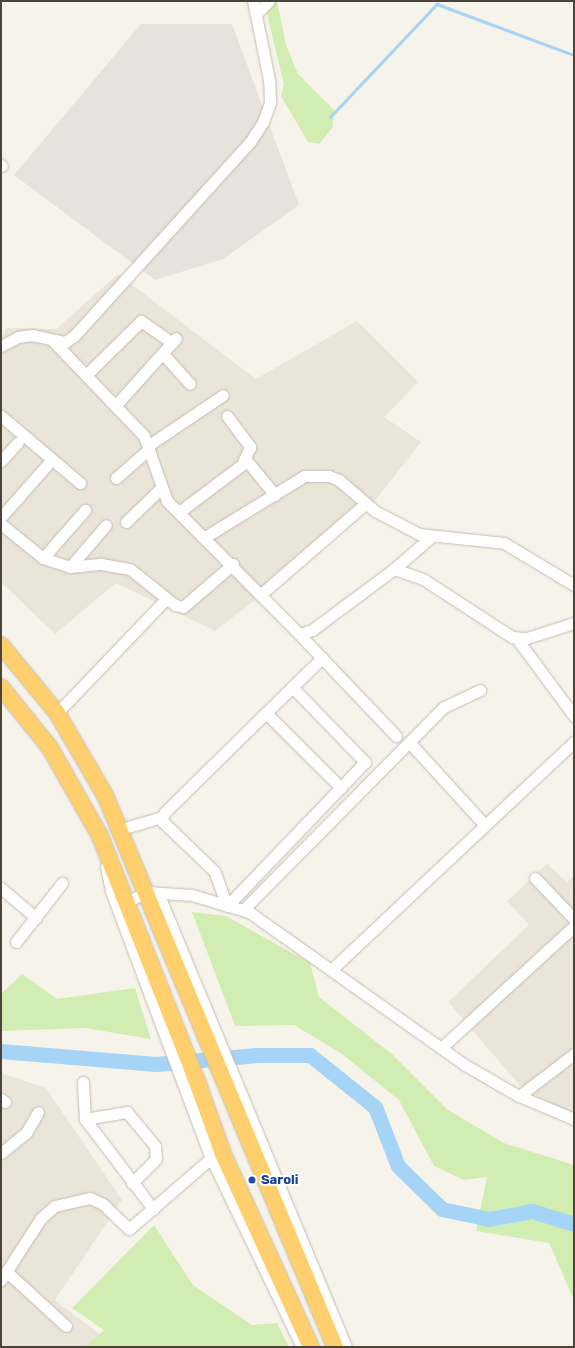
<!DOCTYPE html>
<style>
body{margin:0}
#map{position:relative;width:575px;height:1348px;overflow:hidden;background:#f6f3eb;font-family:Rubik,sans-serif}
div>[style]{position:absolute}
.residential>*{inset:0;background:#ebe5d9}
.industrial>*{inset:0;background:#e6e2dc}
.green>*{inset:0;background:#d2edb2}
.stream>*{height:2.5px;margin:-1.25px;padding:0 1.25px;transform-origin:1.25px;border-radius:1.25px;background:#a5d4f6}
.river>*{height:15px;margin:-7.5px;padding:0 7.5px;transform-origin:7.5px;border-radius:7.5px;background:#a5d4f6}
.roads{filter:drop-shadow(0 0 1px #c3bbad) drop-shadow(0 0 1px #c3bbad)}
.minor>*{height:11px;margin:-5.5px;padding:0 5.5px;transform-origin:5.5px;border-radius:5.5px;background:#fff}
.highway>*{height:16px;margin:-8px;padding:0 8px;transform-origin:8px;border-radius:8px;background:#ffcf6d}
.dots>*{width:11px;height:11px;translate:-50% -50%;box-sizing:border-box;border:2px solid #fff;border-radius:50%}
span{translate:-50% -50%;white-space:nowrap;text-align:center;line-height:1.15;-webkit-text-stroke:4px #fff;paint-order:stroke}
.transit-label{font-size:13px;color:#164399;font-weight:700}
.left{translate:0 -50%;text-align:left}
.frame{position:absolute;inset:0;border:2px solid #4c4438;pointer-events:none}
</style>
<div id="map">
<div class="residential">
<i style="clip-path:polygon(118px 274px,256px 379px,357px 321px,418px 382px,384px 417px,421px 442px,363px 516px,215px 631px,116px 583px,55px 634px,1px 582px,1px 338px,7px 328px,56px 329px)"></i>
<i style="clip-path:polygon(547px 864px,567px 882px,574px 875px,574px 1115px,522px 1088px,448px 1002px,529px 925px,507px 901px)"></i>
<i style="clip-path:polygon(1px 1073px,46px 1088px,122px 1200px,55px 1300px,102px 1336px,104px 1347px,1px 1347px)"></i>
</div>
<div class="industrial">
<i style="clip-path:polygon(141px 24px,232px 24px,299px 205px,223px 259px,155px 280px,14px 175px)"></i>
</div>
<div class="green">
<i style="clip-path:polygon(264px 1px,277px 1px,286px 45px,298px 74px,334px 110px,333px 127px,319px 144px,308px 142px,281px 96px,284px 85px)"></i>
<i style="clip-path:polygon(192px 912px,226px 916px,310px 963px,319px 997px,393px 1055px,448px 1110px,504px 1143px,574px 1165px,574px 1300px,549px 1243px,476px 1231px,487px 1177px,464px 1180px,434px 1166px,399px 1100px,342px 1054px,294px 1025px,235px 1026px)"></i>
<i style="clip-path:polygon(22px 974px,57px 999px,135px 988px,151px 1039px,85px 1028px,1px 1031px,1px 994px)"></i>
<i style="clip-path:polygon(154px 1225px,193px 1285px,252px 1325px,277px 1323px,289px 1347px,85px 1347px,104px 1330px,72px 1308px)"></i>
</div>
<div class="stream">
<i style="left:330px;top:117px;width:156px;rotate:-46.6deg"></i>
<i style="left:437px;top:4px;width:146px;rotate:20.4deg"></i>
</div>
<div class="river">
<i style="left:1px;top:1051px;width:156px;rotate:4.8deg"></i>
<i style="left:156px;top:1064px;width:101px;rotate:-5.1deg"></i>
<i style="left:257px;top:1055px;width:53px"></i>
<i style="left:310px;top:1055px;width:83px;rotate:38.7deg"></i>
<i style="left:375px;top:1107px;width:63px;rotate:68.7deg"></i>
<i style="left:398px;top:1166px;width:62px;rotate:44.3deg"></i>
<i style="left:442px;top:1209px;width:48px;rotate:12deg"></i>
<i style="left:489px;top:1219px;width:44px;rotate:-10.5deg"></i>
<i style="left:532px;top:1211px;width:44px;rotate:17.2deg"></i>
</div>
<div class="roads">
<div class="minor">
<i style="left:256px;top:14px;width:18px;rotate:-45deg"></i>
<i style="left:1px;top:165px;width:1px;rotate:45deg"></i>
<i style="left:54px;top:342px;width:130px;rotate:46.2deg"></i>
<i style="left:144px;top:436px;width:69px;rotate:70.5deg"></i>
<i style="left:167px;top:501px;width:187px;rotate:45.2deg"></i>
<i style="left:299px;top:634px;width:14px;rotate:-17deg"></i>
<i style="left:312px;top:630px;width:102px;rotate:-36.6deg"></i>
<i style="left:394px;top:569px;width:31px;rotate:19deg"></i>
<i style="left:423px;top:579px;width:106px;rotate:33.1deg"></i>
<i style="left:512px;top:637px;width:15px;rotate:4deg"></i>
<i style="left:527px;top:638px;width:49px;rotate:-17.7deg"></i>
<i style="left:1px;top:346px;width:19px;rotate:-28deg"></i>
<i style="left:18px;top:337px;width:14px;rotate:-8deg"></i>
<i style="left:32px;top:335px;width:34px;rotate:12deg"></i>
<i style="left:65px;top:342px;width:11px;rotate:-34deg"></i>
<i style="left:74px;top:336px;width:262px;rotate:-47.8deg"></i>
<i style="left:250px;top:142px;width:24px;rotate:-57deg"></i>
<i style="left:263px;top:122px;width:20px;rotate:-70deg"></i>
<i style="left:270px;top:103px;width:23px;rotate:-92deg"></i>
<i style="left:269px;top:80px;width:81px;rotate:-101.4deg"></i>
<i style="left:163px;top:354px;width:40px;rotate:48deg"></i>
<i style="left:86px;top:375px;width:77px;rotate:-44.5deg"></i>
<i style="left:141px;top:321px;width:38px;rotate:35deg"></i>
<i style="left:115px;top:406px;width:91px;rotate:-48.1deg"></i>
<i style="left:1px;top:416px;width:104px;rotate:40.3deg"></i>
<i style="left:227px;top:416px;width:39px;rotate:53deg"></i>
<i style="left:250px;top:447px;width:17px;rotate:115deg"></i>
<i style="left:149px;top:445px;width:89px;rotate:-34deg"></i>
<i style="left:1px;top:461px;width:25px;rotate:-48deg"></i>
<i style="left:116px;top:478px;width:44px;rotate:-41.3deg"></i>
<i style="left:179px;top:512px;width:85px;rotate:-36.9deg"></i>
<i style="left:247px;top:461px;width:44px;rotate:50.5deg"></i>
<i style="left:1px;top:517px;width:69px;rotate:-48.5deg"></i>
<i style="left:126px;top:522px;width:47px;rotate:-44.1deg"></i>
<i style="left:1px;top:524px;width:54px;rotate:39deg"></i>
<i style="left:43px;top:558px;width:28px;rotate:18deg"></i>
<i style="left:70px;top:567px;width:31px;rotate:-6deg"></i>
<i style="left:101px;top:564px;width:29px;rotate:10deg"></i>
<i style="left:130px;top:569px;width:58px;rotate:38.7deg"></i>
<i style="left:175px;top:605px;width:8px;rotate:14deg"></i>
<i style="left:183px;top:607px;width:66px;rotate:-40.7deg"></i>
<i style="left:205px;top:537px;width:116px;rotate:-31.6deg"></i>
<i style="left:304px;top:476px;width:25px"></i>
<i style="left:329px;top:476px;width:11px;rotate:22deg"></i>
<i style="left:339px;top:480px;width:48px;rotate:40.7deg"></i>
<i style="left:375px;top:511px;width:50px;rotate:27.6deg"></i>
<i style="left:419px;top:534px;width:85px;rotate:6deg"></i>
<i style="left:504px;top:543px;width:82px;rotate:31deg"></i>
<i style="left:43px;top:558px;width:64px;rotate:-48.8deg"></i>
<i style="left:70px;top:567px;width:55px;rotate:-49.4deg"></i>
<i style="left:394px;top:569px;width:49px;rotate:-40.9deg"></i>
<i style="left:260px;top:595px;width:139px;rotate:-40.9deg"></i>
<i style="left:299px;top:634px;width:141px;rotate:46.4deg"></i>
<i style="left:517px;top:639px;width:96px;rotate:53.5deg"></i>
<i style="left:292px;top:687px;width:105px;rotate:45.8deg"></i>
<i style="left:365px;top:762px;width:199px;rotate:133.8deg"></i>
<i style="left:227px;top:906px;width:37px;rotate:-110deg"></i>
<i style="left:214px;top:871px;width:71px;rotate:-136.1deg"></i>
<i style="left:163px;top:822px;width:5px;rotate:-101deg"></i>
<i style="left:162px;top:817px;width:6px;rotate:-59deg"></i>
<i style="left:165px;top:812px;width:178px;rotate:-44.5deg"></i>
<i style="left:292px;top:687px;width:42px;rotate:-44deg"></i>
<i style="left:57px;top:713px;width:158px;rotate:-46.3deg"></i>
<i style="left:266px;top:713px;width:106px;rotate:45deg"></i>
<i style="left:409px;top:742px;width:111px;rotate:47.6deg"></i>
<i style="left:121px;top:829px;width:43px;rotate:-16.3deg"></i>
<i style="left:106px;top:867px;width:25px;rotate:78deg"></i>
<i style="left:111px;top:891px;width:285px;rotate:69.5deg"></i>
<i style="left:211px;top:1158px;width:210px;rotate:64.3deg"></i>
<i style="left:535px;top:878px;width:57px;rotate:46.4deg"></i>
<i style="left:1px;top:888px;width:46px;rotate:40.6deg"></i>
<i style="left:158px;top:893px;width:491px;rotate:67.5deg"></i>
<i style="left:120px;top:905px;width:30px;rotate:-26deg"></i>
<i style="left:147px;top:892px;width:45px;rotate:3.8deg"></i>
<i style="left:192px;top:895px;width:59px;rotate:16.6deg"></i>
<i style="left:249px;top:912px;width:265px;rotate:35.3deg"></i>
<i style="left:465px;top:1065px;width:62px;rotate:29.9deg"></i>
<i style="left:519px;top:1096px;width:60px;rotate:22.7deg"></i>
<i style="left:243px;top:910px;width:286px;rotate:-45.3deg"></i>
<i style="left:444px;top:707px;width:40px;rotate:-25deg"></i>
<i style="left:16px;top:942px;width:75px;rotate:-52.1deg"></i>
<i style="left:331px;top:970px;width:333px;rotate:-43.2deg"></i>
<i style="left:441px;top:1048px;width:180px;rotate:-42.5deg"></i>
<i style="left:83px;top:1082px;width:37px;rotate:87deg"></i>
<i style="left:85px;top:1119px;width:113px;rotate:52.9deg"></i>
<i style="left:519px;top:1096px;width:69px;rotate:-37.4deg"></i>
<i style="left:1px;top:1099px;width:5px;rotate:37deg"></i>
<i style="left:85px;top:1119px;width:43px;rotate:-9.5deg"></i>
<i style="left:127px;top:1112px;width:44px;rotate:50.5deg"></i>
<i style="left:155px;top:1146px;width:13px;rotate:86deg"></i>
<i style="left:156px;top:1159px;width:34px;rotate:135deg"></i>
<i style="left:1px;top:1153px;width:32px;rotate:-39deg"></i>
<i style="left:26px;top:1133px;width:24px;rotate:-60deg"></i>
<i style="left:7px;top:1272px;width:80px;rotate:42.5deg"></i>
<i style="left:1px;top:1280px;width:74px;rotate:-57.2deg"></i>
<i style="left:41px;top:1218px;width:18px;rotate:-41deg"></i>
<i style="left:55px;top:1206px;width:36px;rotate:-13deg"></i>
<i style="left:90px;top:1198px;width:14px;rotate:25deg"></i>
<i style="left:103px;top:1204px;width:36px;rotate:44deg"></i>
<i style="left:129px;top:1229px;width:108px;rotate:-40.9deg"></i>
</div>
<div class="highway">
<i style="left:1px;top:645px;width:88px;rotate:50.5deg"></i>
<i style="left:57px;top:713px;width:95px;rotate:59.7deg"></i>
<i style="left:105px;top:795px;width:598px;rotate:67.38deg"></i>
<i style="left:1px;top:687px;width:78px;rotate:51.2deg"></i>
<i style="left:50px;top:748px;width:101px;rotate:60.4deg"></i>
<i style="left:100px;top:836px;width:267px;rotate:68.4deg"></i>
<i style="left:198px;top:1084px;width:74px;rotate:70.3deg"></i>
<i style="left:223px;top:1154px;width:212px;rotate:65.5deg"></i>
</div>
</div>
<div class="dots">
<i style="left:252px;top:1180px;background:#1a4fb4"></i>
</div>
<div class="transit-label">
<span class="left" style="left:261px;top:1180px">Saroli</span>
</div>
<div class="frame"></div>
</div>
